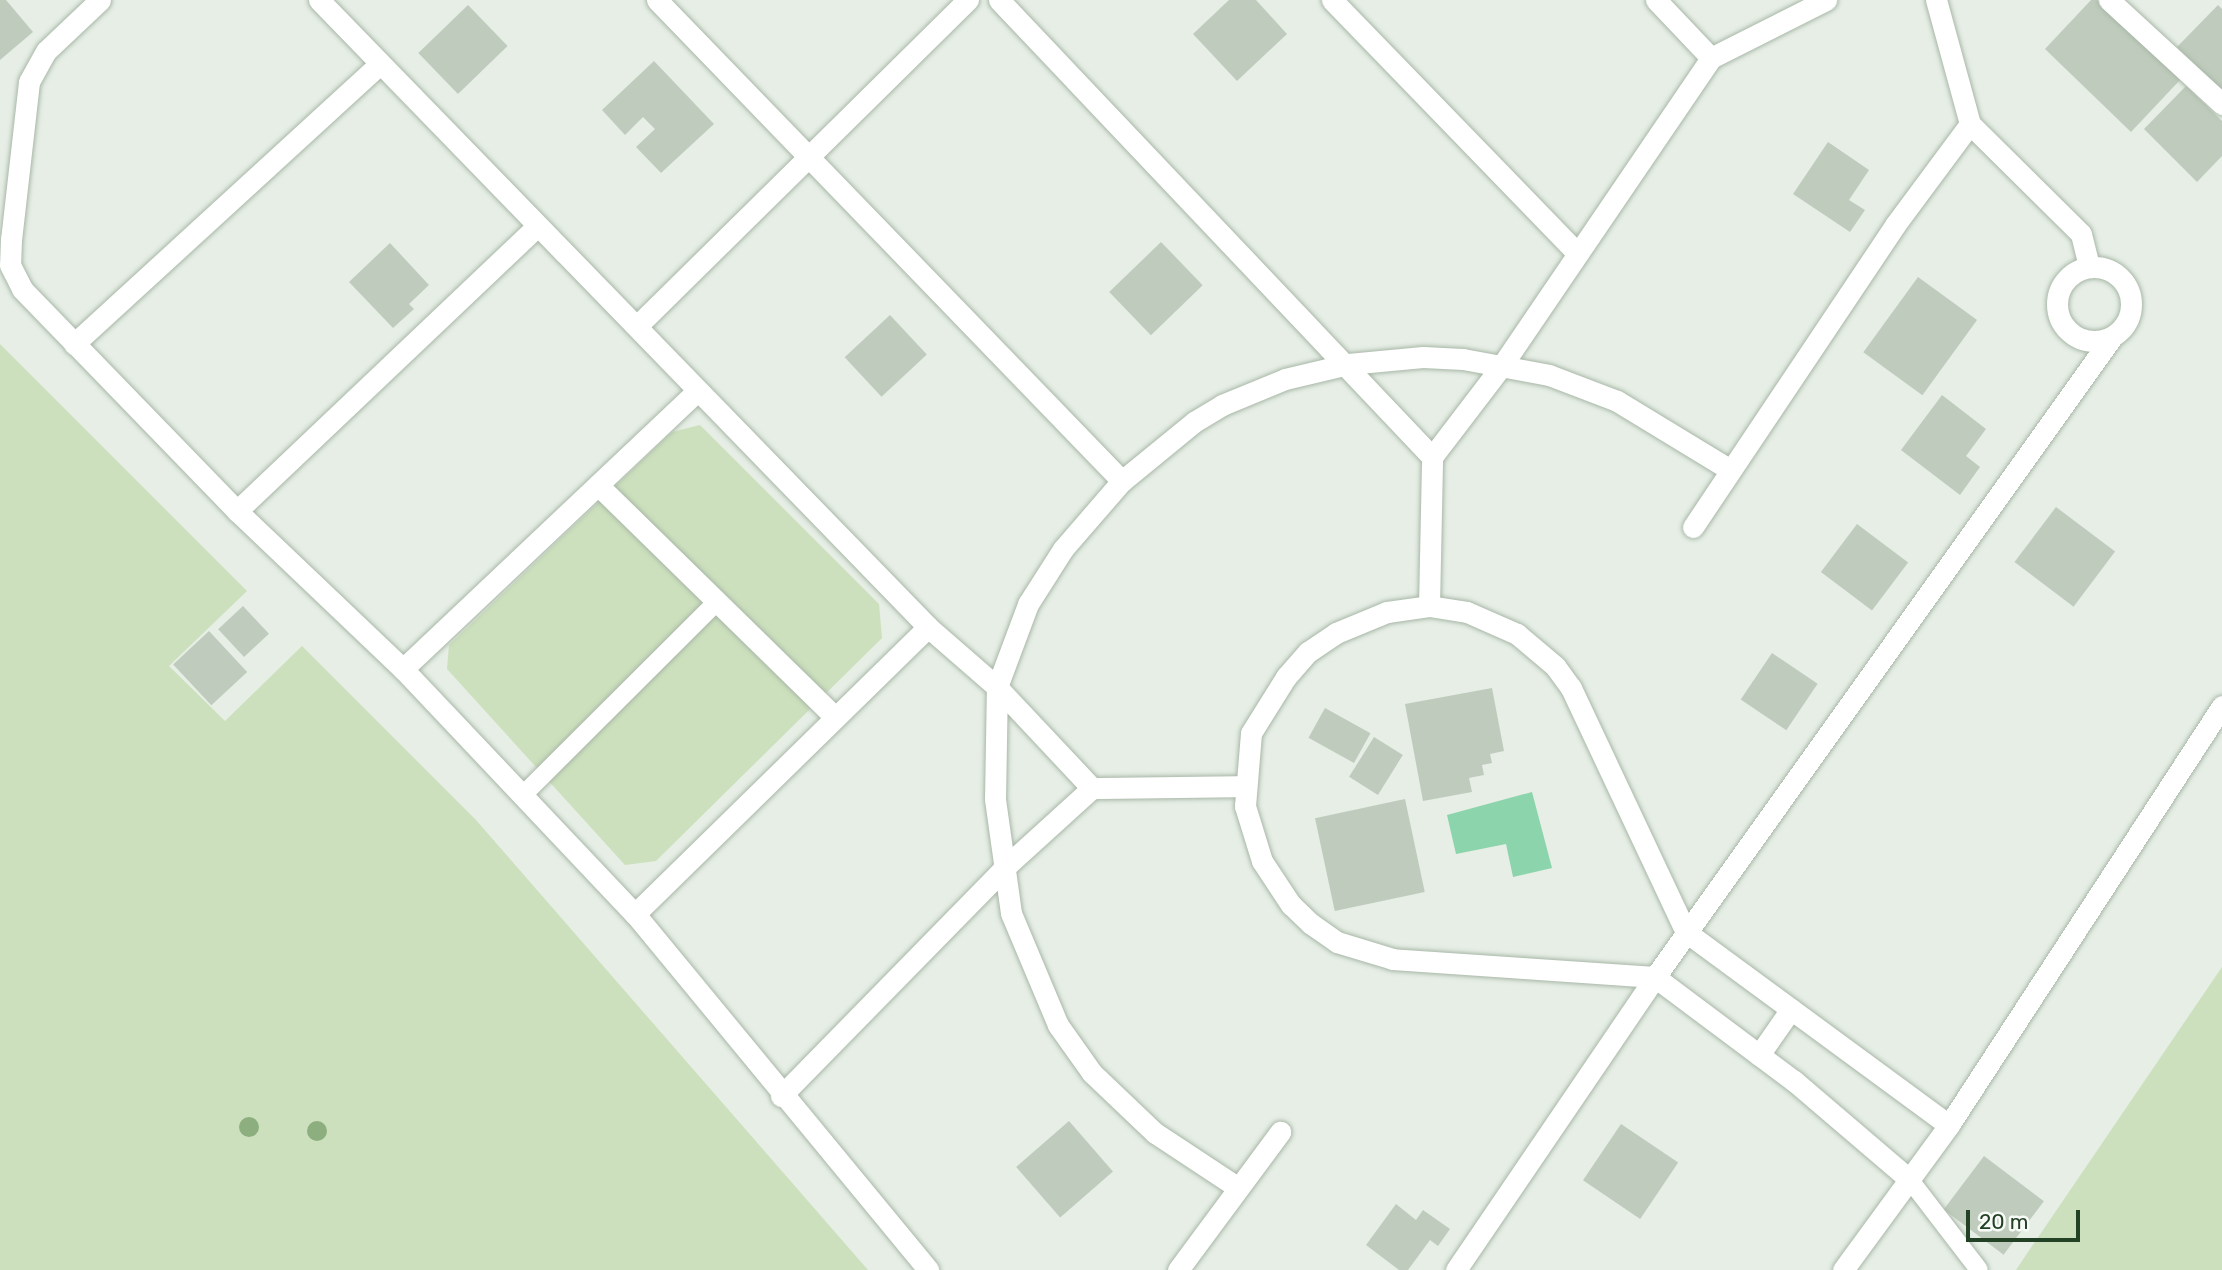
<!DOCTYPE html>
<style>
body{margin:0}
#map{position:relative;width:2222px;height:1270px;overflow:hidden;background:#e6eee5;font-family:Rubik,sans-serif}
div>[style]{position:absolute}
.green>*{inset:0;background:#cce0bd}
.water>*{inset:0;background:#8cd4ac}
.building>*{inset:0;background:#bfccbd;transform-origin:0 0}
.roads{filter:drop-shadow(0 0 2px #a8b7a7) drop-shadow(0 0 2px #a8b7a7)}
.service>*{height:18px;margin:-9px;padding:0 9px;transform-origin:9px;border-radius:9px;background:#fff}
.minor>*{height:21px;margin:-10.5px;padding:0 10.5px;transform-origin:10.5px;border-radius:10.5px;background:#fff}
.minor>.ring{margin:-10.5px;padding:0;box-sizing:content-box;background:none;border:21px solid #fff;border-radius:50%}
.tertiary>*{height:21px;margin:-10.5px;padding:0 10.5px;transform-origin:10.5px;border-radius:10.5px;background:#fff}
.trees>*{width:20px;height:20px;margin:-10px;border-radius:50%;background:#8dae7f}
span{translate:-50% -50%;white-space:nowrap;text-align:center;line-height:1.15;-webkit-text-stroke:5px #f7faf6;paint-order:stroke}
.scale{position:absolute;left:1966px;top:1210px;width:114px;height:32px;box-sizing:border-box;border:4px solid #234124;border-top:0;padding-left:9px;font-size:21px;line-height:24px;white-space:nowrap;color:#234124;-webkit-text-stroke:5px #f7faf6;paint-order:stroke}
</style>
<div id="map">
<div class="green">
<i style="clip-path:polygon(0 344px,247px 591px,169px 666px,225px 721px,302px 646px,476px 820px,868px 1270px,0 1270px)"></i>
<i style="clip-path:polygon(700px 425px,879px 604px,882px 638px,656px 861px,625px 865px,447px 669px,449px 645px,672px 432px)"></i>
<i style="clip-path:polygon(2222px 967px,2222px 1270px,2016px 1270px,2026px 1255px)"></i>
</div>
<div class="water">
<i style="clip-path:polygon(1532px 792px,1552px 868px,1513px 877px,1506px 844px,1456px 854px,1447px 815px)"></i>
</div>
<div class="building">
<i style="clip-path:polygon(0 0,6px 0,33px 32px,0 60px)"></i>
<i style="clip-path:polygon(1229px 0,1256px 0,1287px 34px,1237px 81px,1193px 34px)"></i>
<i style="clip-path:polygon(2091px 0,2097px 0,2180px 80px,2131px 132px,2045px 49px)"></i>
<i style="left:468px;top:5px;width:57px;height:69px;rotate:46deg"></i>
<i style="clip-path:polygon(2218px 5px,2222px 9px,2222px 91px,2177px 47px)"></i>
<i style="clip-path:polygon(654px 61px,714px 124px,661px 173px,636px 147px,655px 129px,643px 117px,625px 135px,602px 110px)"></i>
<i style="clip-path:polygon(2186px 86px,2222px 121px,2222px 156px,2197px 182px,2144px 129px)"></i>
<i style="clip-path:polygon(1828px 142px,1869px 170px,1849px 200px,1865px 210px,1850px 232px,1793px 194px)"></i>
<i style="left:1161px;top:242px;width:60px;height:72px;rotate:46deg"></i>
<i style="clip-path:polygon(390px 243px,429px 285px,409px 304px,414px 309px,393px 328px,349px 282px)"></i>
<i style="left:1918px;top:277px;width:73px;height:93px;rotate:36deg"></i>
<i style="left:890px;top:315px;width:54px;height:62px;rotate:47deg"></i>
<i style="clip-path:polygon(1942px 395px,1986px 429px,1966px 456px,1980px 467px,1960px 495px,1901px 450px)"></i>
<i style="left:2056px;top:507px;width:74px;height:69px;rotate:37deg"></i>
<i style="left:1857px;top:524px;width:64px;height:60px;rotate:37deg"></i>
<i style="left:243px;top:606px;width:38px;height:34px;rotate:47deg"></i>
<i style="left:209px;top:631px;width:56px;height:49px;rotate:47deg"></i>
<i style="left:1772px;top:653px;width:55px;height:56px;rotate:34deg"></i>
<i style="clip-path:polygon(1492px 688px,1504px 751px,1490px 754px,1492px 763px,1482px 765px,1484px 775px,1469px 778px,1472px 792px,1423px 801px,1405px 704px)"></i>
<i style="left:1325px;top:708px;width:52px;height:34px;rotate:29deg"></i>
<i style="left:1374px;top:737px;width:34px;height:47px;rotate:32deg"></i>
<i style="left:1405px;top:799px;width:95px;height:92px;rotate:78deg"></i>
<i style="left:1069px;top:1121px;width:67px;height:70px;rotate:49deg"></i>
<i style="left:1621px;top:1124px;width:69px;height:68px;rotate:34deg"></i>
<i style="left:1984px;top:1156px;width:75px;height:67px;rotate:37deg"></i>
<i style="clip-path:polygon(1396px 1204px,1416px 1220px,1423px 1210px,1450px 1229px,1438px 1246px,1430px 1240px,1408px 1270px,1399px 1270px,1366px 1245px)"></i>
</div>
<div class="roads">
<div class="service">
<i style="left:523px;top:795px;width:274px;rotate:-44.9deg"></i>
<i style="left:1910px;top:1180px;width:113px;rotate:52.5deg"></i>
</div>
<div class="minor">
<i style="left:100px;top:0;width:74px;rotate:136.6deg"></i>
<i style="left:46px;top:51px;width:35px;rotate:119deg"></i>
<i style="left:29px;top:82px;width:158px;rotate:96.5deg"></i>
<i style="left:11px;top:239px;width:26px;rotate:92deg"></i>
<i style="left:10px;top:265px;width:27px;rotate:63deg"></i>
<i style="left:22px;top:289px;width:309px;rotate:45.9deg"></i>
<i style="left:237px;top:511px;width:229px;rotate:43.6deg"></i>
<i style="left:403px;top:669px;width:337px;rotate:46.6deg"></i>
<i style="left:635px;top:914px;width:461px;rotate:50.5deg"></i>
<i style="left:319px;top:0;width:874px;rotate:45.83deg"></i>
<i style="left:928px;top:627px;width:91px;rotate:41deg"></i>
<i style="left:997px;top:687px;width:139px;rotate:46.8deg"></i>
<i style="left:657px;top:0;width:669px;rotate:45.97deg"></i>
<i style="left:999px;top:0;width:630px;rotate:46.54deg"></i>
<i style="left:1332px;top:0;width:352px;rotate:45.9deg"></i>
<i style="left:1656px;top:0;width:80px;rotate:46.5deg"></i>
<i style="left:2109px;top:0;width:154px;rotate:42.6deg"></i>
<i style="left:1970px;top:124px;width:156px;rotate:44.7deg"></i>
<i style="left:2081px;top:234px;width:33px;rotate:76deg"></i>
<i class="ring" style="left:2057px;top:267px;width:53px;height:53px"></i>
<i style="left:637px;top:326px;width:465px;rotate:-44.6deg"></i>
<i style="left:74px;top:344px;width:413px;rotate:-42.5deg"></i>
<i style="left:598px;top:485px;width:330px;rotate:44.4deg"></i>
<i style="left:237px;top:511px;width:412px;rotate:-43.5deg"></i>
<i style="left:1693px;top:527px;width:363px;rotate:-56.2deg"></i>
<i style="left:1895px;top:225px;width:126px;rotate:-53.4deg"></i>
<i style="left:1970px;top:124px;width:129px;rotate:-105.3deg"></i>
<i style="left:1429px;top:606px;width:149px;rotate:-88.8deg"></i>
<i style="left:1432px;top:457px;width:117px;rotate:-52.6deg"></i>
<i style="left:1503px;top:364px;width:370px;rotate:-55.8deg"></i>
<i style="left:1711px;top:58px;width:129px;rotate:-26.8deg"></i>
<i style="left:403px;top:669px;width:405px;rotate:-43.4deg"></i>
<i style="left:635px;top:914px;width:410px;rotate:-44.4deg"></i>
<i style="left:1759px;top:1055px;width:56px;rotate:-55.2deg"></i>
<i style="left:781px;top:1096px;width:318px;rotate:-45.6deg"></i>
<i style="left:1003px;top:869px;width:120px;rotate:-42.3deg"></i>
<i style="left:1092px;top:788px;width:153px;rotate:-0.7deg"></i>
<i style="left:1910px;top:1180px;width:153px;rotate:-139.5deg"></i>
<i style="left:1794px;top:1081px;width:174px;rotate:-143.2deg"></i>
<i style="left:1655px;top:977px;width:263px;rotate:-176.1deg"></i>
<i style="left:1393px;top:959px;width:59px;rotate:-163.1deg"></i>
<i style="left:1337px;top:942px;width:32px;rotate:-145deg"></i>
<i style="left:1311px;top:924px;width:28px;rotate:-136deg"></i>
<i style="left:1291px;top:905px;width:53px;rotate:-123.4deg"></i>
<i style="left:1262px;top:861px;width:58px;rotate:-107.2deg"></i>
<i style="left:1245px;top:806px;width:73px;rotate:-85.3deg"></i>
<i style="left:1251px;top:733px;width:66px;rotate:-58deg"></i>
<i style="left:1286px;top:677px;width:33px;rotate:-49deg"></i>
<i style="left:1308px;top:652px;width:34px;rotate:-34deg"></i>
<i style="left:1336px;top:633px;width:55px;rotate:-22.4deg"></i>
<i style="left:1387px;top:612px;width:42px;rotate:-8.1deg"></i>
<i style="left:1429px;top:606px;width:38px;rotate:9deg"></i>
<i style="left:1467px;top:612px;width:55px;rotate:23.7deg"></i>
<i style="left:1517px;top:634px;width:50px;rotate:40.1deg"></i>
<i style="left:1555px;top:666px;width:27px;rotate:54deg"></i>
<i style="left:1571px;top:688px;width:270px;rotate:64.8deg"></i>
<i style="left:1686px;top:932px;width:326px;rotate:36.3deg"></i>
<i style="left:1237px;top:1187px;width:98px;rotate:-146.6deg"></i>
<i style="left:1155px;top:1133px;width:87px;rotate:-136.4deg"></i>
<i style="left:1092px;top:1073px;width:59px;rotate:-125.3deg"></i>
<i style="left:1058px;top:1025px;width:121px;rotate:-112.8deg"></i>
<i style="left:1011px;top:913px;width:115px;rotate:-98deg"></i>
<i style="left:995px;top:799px;width:112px;rotate:-89deg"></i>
<i style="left:997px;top:687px;width:89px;rotate:-69.5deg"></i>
<i style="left:1028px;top:604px;width:65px;rotate:-57.5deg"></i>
<i style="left:1063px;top:549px;width:90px;rotate:-49.1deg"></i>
<i style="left:1122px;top:481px;width:93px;rotate:-39.3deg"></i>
<i style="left:1194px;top:422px;width:33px;rotate:-31deg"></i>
<i style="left:1222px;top:405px;width:68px;rotate:-22.4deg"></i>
<i style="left:1285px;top:379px;width:65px;rotate:-13.4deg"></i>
<i style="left:1348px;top:364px;width:75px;rotate:-5.3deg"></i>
<i style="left:1423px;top:357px;width:40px;rotate:2.9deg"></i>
<i style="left:1463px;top:359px;width:87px;rotate:10.5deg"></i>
<i style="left:1549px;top:375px;width:73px;rotate:20.9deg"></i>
<i style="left:1617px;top:401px;width:131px;rotate:31.3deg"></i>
<i style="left:1178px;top:1270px;width:172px;rotate:-53.5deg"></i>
<i style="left:1456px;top:1270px;width:354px;rotate:-55.8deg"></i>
<i style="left:1655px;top:977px;width:786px;rotate:-54.47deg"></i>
</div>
<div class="tertiary">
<i style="left:1843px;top:1270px;width:180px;rotate:-53.8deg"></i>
<i style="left:1949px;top:1125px;width:500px;rotate:-56.91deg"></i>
</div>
</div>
<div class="trees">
<i style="left:249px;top:1127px"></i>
<i style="left:317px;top:1131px"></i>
</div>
<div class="scale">20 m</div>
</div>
